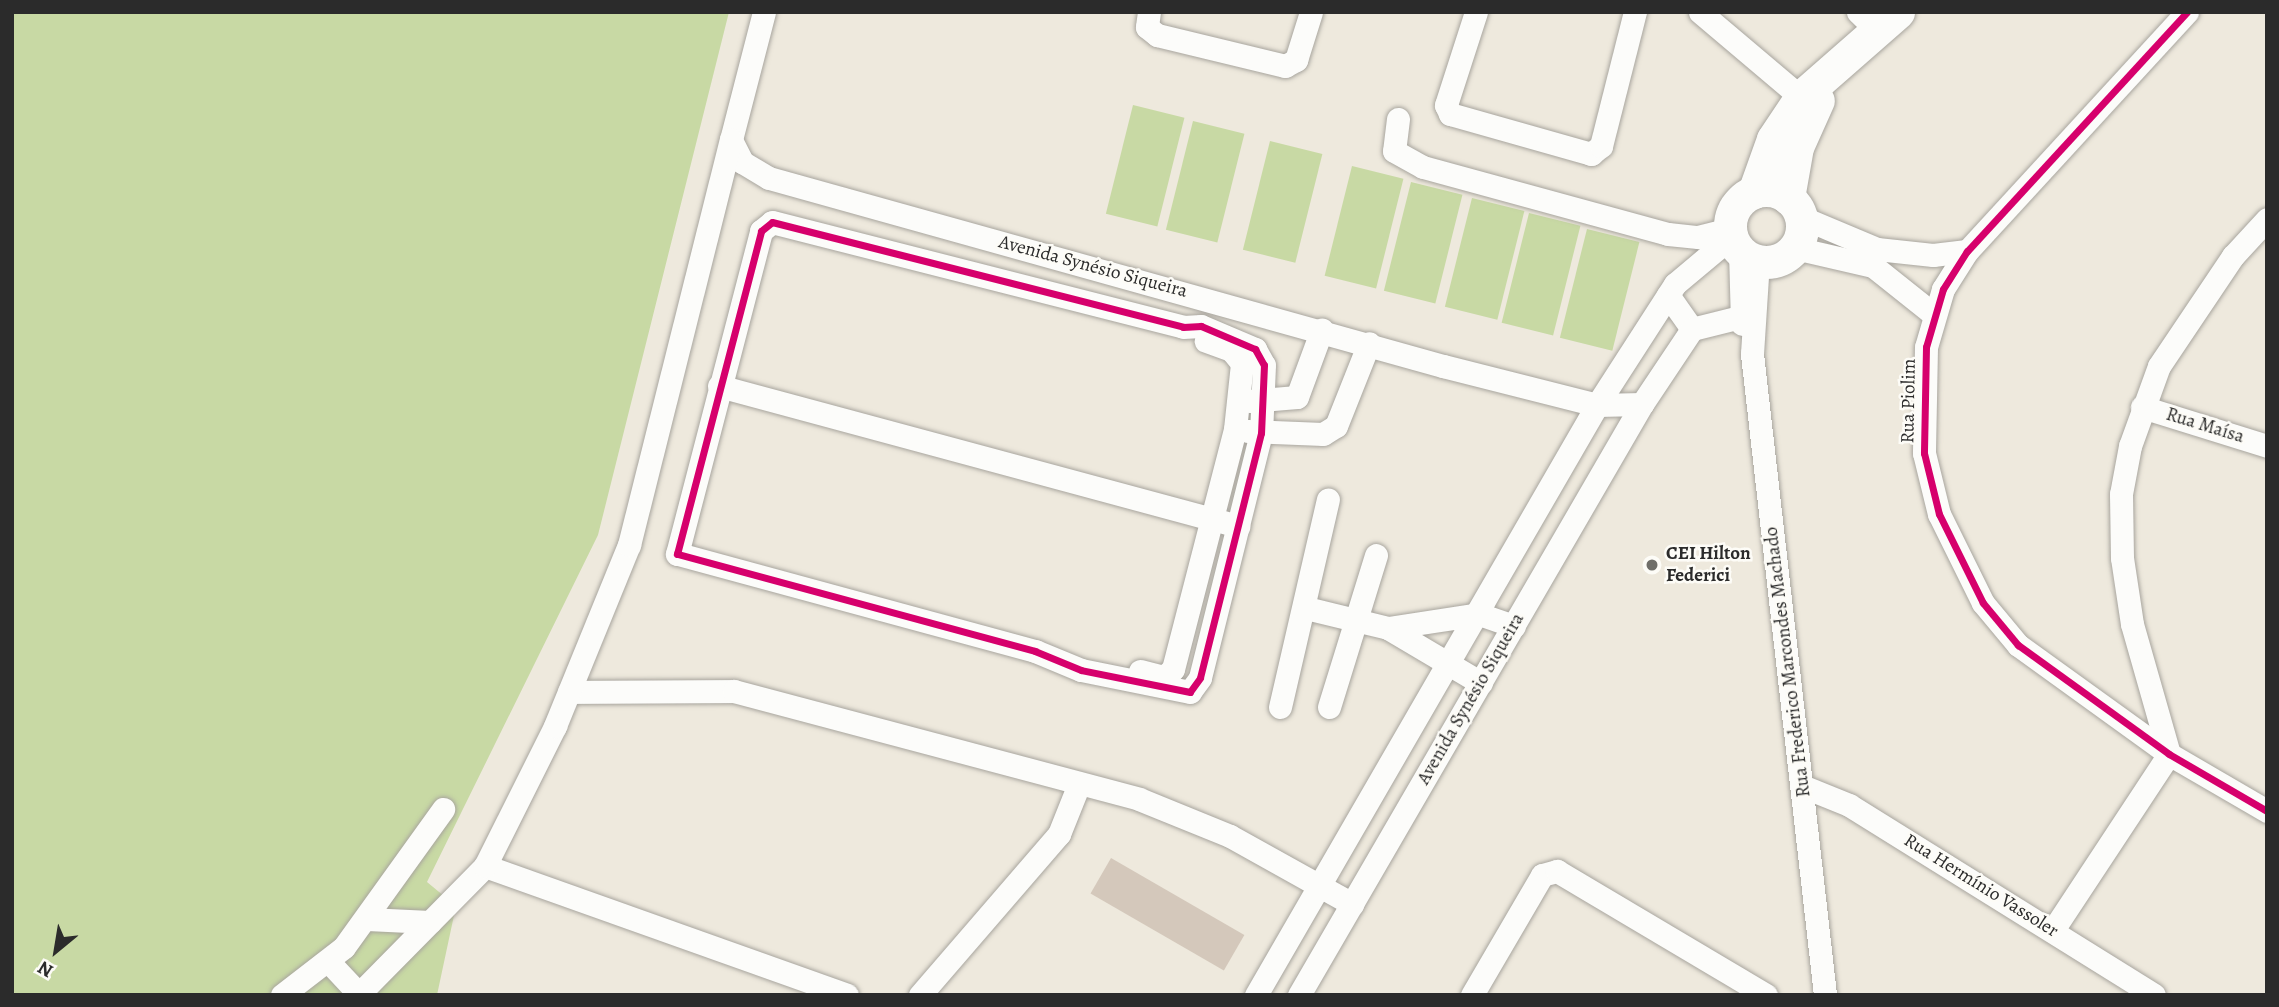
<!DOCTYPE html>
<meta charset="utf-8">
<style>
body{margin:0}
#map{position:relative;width:2279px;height:1007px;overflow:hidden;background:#eee9dd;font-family:Alegreya,serif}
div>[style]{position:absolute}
.green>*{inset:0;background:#c8d9a4;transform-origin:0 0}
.building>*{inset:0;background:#d4c8bb;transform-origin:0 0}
.roads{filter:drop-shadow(0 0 2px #a8a59e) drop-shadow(0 0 2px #a8a59e)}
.street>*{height:23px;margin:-11.5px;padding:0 11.5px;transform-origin:11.5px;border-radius:11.5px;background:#fcfcfa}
.secondary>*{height:33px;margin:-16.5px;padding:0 16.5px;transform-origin:16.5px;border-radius:16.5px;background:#fcfcfa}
.secondary>.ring{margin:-16.5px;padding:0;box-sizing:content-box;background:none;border:33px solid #fcfcfa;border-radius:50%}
.cycleway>*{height:7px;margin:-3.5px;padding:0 3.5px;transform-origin:3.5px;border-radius:3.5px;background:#d6006c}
.dots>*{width:19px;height:19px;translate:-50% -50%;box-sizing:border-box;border:4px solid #fdfcf7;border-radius:50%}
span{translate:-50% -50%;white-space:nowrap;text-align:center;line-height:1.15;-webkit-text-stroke:5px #fdfcf7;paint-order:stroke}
.street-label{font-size:19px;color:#2b2b2b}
.poi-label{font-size:19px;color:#2b2b2b;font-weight:700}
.left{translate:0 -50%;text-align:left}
.frame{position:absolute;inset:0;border:14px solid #2b2b2b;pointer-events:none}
.north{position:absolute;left:21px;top:916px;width:70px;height:70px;-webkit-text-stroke:5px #fdfcf7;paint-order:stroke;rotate:210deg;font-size:19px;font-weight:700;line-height:28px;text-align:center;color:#2b2b2b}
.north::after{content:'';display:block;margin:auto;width:24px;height:32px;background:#2b2b2b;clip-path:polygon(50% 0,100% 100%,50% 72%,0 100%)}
</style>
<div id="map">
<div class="green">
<i style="clip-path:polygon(12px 12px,729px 12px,598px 535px,427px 882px,456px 906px,437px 995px,12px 995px)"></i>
<i style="left:1133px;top:105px;width:53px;height:112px;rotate:14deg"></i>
<i style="left:1193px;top:121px;width:53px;height:112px;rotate:14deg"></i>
<i style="left:1270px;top:141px;width:54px;height:112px;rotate:14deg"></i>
<i style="left:1352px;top:166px;width:53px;height:113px;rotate:14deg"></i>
<i style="left:1411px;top:182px;width:53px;height:112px;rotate:14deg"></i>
<i style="left:1472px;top:198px;width:54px;height:112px;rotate:14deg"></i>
<i style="left:1529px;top:213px;width:53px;height:113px;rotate:14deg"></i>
<i style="left:1587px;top:229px;width:54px;height:112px;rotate:14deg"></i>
</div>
<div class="building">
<i style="left:1111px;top:858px;width:154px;height:41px;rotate:30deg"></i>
</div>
<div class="roads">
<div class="street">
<i style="left:764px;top:12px;width:132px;rotate:104.5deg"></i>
<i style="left:731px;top:140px;width:25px;rotate:63deg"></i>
<i style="left:742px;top:162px;width:31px;rotate:31deg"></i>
<i style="left:769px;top:178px;width:700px;rotate:15.59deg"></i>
<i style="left:1443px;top:366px;width:159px;rotate:14.2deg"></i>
<i style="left:1597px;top:405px;width:45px;rotate:-1.3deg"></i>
<i style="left:1149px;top:12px;width:15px;rotate:98deg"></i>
<i style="left:1147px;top:27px;width:13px;rotate:39deg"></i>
<i style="left:1157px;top:35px;width:132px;rotate:13.6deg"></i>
<i style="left:1285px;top:66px;width:13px;rotate:-29deg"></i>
<i style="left:1296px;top:60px;width:50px;rotate:-72.6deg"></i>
<i style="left:1476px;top:12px;width:98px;rotate:107.9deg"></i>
<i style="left:1446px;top:105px;width:10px;rotate:66deg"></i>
<i style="left:1450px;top:114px;width:147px;rotate:15.8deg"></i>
<i style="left:1591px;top:154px;width:13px;rotate:-39deg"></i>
<i style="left:1601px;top:146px;width:138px;rotate:-75.8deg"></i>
<i style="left:1700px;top:12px;width:144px;rotate:40.2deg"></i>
<i style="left:1858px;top:12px;width:30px;rotate:44deg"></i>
<i style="left:2187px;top:12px;width:325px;rotate:132.6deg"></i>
<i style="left:1967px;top:251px;width:45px;rotate:122.3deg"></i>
<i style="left:1943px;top:289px;width:60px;rotate:106.3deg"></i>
<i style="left:1926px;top:347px;width:106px;rotate:91.1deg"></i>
<i style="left:1924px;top:453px;width:63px;rotate:76.2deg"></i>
<i style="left:1939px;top:514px;width:99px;rotate:63.7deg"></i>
<i style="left:1983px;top:603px;width:55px;rotate:50.2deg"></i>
<i style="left:2018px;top:645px;width:186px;rotate:35.8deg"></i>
<i style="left:2169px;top:754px;width:113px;rotate:30.2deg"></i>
<i style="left:1398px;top:119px;width:32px;rotate:97deg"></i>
<i style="left:1394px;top:151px;width:33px;rotate:29deg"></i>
<i style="left:1423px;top:167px;width:254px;rotate:15.3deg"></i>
<i style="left:1668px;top:234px;width:30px;rotate:6deg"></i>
<i style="left:1698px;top:237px;width:33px;rotate:-14deg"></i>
<i style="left:1801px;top:217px;width:82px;rotate:22.8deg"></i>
<i style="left:1877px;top:249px;width:56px;rotate:6.1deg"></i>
<i style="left:1933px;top:255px;width:34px;rotate:-7deg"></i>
<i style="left:772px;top:222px;width:424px;rotate:14.3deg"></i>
<i style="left:1183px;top:327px;width:18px;rotate:-3deg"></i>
<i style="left:1201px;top:326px;width:59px;rotate:23.1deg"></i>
<i style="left:1255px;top:349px;width:18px;rotate:61deg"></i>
<i style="left:1264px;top:365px;width:68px;rotate:92.5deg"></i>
<i style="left:1261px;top:433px;width:252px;rotate:104deg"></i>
<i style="left:1200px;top:678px;width:17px;rotate:126deg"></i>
<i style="left:1190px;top:692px;width:111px;rotate:-168.6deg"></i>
<i style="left:1081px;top:670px;width:50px;rotate:-157.6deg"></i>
<i style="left:1035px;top:651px;width:371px;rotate:-164.8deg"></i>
<i style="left:677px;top:554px;width:334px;rotate:-75.4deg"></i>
<i style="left:761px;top:231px;width:14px;rotate:-39deg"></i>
<i style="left:1795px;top:248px;width:80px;rotate:13deg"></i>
<i style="left:1873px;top:266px;width:75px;rotate:38.5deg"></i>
<i style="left:1740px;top:251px;width:73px;rotate:88.4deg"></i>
<i style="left:1758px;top:261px;width:93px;rotate:93.7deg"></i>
<i style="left:1752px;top:354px;width:645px;rotate:83.5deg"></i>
<i style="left:1668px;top:295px;width:42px;rotate:54.8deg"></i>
<i style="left:719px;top:386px;width:538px;rotate:15.1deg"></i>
<i style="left:1249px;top:401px;width:48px;rotate:-4.8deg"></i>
<i style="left:1297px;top:397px;width:72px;rotate:-69.8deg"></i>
<i style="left:2142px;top:407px;width:131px;rotate:17.3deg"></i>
<i style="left:1248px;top:431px;width:75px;rotate:2.3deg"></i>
<i style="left:1323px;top:434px;width:15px;rotate:-32deg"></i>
<i style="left:1336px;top:426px;width:89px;rotate:-68.3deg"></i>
<i style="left:1306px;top:608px;width:84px;rotate:13.7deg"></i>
<i style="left:1388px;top:628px;width:108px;rotate:30.6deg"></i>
<i style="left:1388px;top:628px;width:92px;rotate:-8.7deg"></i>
<i style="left:1479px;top:614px;width:37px;rotate:19deg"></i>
<i style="left:1140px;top:671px;width:25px;rotate:14deg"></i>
<i style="left:1164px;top:677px;width:12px;rotate:-42deg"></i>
<i style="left:1173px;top:669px;width:248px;rotate:-75.5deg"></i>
<i style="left:1235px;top:429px;width:66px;rotate:-83.9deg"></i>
<i style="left:1242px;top:363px;width:17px;rotate:-130deg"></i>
<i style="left:1231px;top:350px;width:27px;rotate:-160deg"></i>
<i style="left:569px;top:692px;width:165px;rotate:-0.3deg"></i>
<i style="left:734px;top:691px;width:419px;rotate:14.9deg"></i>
<i style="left:1139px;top:799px;width:98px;rotate:22.1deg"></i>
<i style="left:1230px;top:836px;width:140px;rotate:29.1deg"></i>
<i style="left:1280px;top:707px;width:213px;rotate:-77deg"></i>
<i style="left:1329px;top:707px;width:159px;rotate:-72.8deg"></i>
<i style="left:1802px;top:786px;width:51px;rotate:22deg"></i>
<i style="left:1849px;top:805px;width:359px;rotate:31.9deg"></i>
<i style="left:485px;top:866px;width:384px;rotate:19.6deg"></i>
<i style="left:367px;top:919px;width:63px;rotate:2.7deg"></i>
<i style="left:2053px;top:930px;width:211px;rotate:-56.6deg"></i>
<i style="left:2169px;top:754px;width:135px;rotate:-105.9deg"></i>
<i style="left:2132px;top:624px;width:67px;rotate:-98.6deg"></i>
<i style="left:2122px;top:558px;width:64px;rotate:-90.9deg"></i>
<i style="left:2121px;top:494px;width:49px;rotate:-79.4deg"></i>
<i style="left:2130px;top:446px;width:85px;rotate:-70.1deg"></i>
<i style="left:2159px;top:366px;width:133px;rotate:-56.1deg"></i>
<i style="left:2233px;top:256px;width:50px;rotate:-47.4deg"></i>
<i style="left:328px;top:961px;width:45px;rotate:46.8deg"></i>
<i style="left:282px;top:995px;width:78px;rotate:-37.7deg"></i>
<i style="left:344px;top:947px;width:170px;rotate:-54.3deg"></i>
<i style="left:358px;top:995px;width:181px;rotate:-45.4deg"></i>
<i style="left:485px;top:866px;width:157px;rotate:-63.4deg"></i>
<i style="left:555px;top:726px;width:196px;rotate:-67.8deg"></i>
<i style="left:629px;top:545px;width:418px;rotate:-75.9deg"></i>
<i style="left:920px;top:995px;width:213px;rotate:-49.2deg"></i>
<i style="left:1059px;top:834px;width:54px;rotate:-68.2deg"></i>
<i style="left:1256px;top:995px;width:681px;rotate:-59.97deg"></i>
<i style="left:1597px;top:405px;width:144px;rotate:-57.2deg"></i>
<i style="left:1675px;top:284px;width:73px;rotate:-40deg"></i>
<i style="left:1299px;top:995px;width:683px;rotate:-59.87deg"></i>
<i style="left:1642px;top:404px;width:90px;rotate:-56.3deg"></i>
<i style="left:1692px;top:329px;width:62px;rotate:-14deg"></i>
<i style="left:1472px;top:995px;width:139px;rotate:-59.7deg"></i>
<i style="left:1542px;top:875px;width:16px;rotate:-15deg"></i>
<i style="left:1557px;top:871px;width:243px;rotate:30.7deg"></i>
</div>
<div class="secondary">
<i class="ring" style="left:1730px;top:190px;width:39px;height:39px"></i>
<i style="left:1754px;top:192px;width:56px;rotate:-70.3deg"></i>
<i style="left:1773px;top:139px;width:50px;rotate:-56.3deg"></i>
<i style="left:1801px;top:97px;width:129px;rotate:-41.2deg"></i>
<i style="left:1788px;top:198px;width:52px;rotate:-80deg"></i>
<i style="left:1797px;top:147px;width:51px;rotate:-65.9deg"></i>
</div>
</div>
<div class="cycleway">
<i style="left:2187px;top:12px;width:325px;rotate:132.6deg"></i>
<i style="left:1967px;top:251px;width:45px;rotate:122.3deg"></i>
<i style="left:1943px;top:289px;width:60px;rotate:106.3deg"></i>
<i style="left:1926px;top:347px;width:106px;rotate:91.1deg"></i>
<i style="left:1924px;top:453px;width:63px;rotate:76.2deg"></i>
<i style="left:1939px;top:514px;width:99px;rotate:63.7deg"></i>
<i style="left:1983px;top:603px;width:55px;rotate:50.2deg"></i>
<i style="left:2018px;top:645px;width:186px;rotate:35.8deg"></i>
<i style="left:2169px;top:754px;width:113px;rotate:30.2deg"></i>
<i style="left:772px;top:222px;width:424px;rotate:14.3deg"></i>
<i style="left:1183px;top:327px;width:18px;rotate:-3deg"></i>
<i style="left:1201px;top:326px;width:59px;rotate:23.1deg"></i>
<i style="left:1255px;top:349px;width:18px;rotate:61deg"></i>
<i style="left:1264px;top:365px;width:68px;rotate:92.5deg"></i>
<i style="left:1261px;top:433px;width:252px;rotate:104deg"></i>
<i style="left:1200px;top:678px;width:17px;rotate:126deg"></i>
<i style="left:1190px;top:692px;width:111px;rotate:-168.6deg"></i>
<i style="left:1081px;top:670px;width:50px;rotate:-157.6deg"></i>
<i style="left:1035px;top:651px;width:371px;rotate:-164.8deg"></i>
<i style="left:677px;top:554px;width:334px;rotate:-75.4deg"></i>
<i style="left:761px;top:231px;width:14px;rotate:-39deg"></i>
</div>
<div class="dots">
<i style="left:1652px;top:565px;background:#6f6e69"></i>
</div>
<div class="street-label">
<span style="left:1093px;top:267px;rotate:15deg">Avenida Synésio Siqueira</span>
<span style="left:1909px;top:401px;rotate:-89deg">Rua Piolim</span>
<span style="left:2205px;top:426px;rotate:17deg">Rua Maísa</span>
<span style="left:1788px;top:662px;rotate:-97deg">Rua Frederico Marcondes Machado</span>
<span style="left:1471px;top:699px;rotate:-60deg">Avenida Synésio Siqueira</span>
<span style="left:1981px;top:886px;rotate:32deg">Rua Hermínio Vassoler</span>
</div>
<div class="poi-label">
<span class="left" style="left:1666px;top:565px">CEI Hilton<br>Federici</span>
</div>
<div class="frame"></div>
<div class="north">N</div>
</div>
